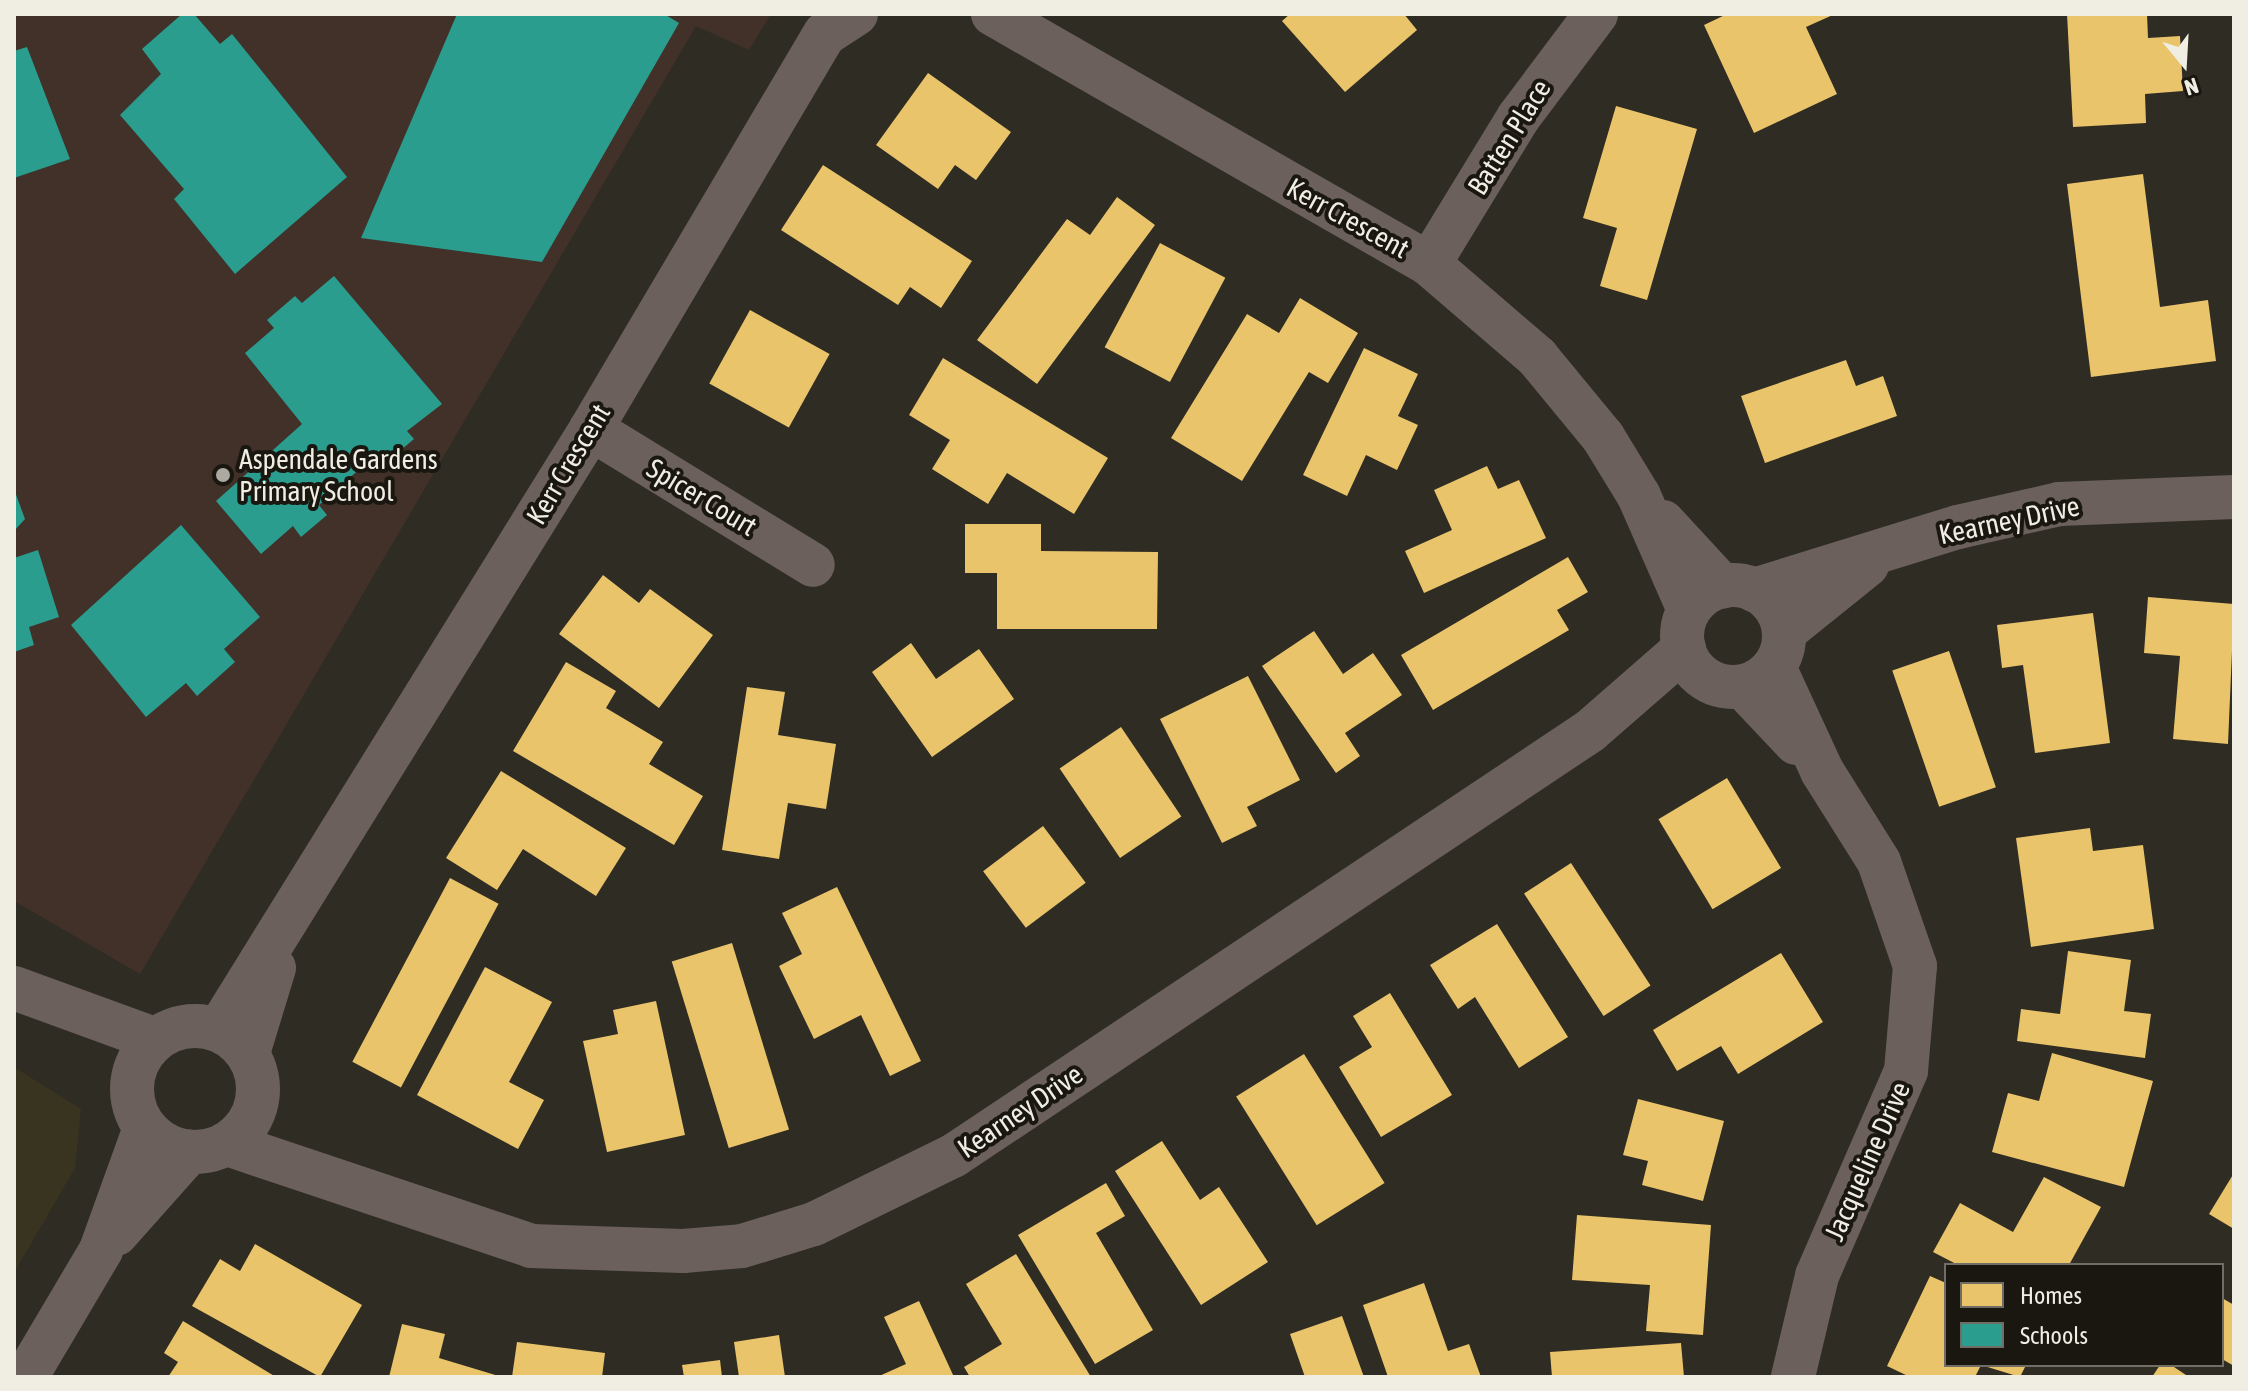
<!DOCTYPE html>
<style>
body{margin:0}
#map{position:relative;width:2248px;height:1391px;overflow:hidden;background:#2f2c24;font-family:"Asap Condensed",sans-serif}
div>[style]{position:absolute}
.built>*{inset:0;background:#39341f}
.education>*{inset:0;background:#413129}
.homes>*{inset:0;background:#e9c46a;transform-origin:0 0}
.schools>*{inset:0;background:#2a9d8f}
.minor>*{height:44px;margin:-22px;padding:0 22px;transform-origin:22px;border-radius:22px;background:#6b605b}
.tertiary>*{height:44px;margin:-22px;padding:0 22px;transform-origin:22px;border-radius:22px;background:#6b605b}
.tertiary>.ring{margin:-22px;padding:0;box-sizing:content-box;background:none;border:44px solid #6b605b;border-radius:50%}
.dots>*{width:22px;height:22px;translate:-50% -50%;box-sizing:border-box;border:4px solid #191710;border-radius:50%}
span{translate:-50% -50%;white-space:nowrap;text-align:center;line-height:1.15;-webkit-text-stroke:8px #191710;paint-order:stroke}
.street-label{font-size:28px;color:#f0ede3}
.poi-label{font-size:28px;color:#f0ede3}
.left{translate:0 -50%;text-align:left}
.frame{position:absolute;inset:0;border:16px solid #f0ede3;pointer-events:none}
.legend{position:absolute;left:1944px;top:1263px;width:280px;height:104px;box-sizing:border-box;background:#191710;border:2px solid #6f6d64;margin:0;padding:10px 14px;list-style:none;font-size:24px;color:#f0ede3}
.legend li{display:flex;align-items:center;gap:16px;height:40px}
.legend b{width:40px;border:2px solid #6f6d64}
.north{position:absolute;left:2144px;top:24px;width:80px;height:80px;-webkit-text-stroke:6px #191710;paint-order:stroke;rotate:162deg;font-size:22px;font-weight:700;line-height:32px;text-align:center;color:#f0ede3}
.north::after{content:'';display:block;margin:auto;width:28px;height:36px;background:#f0ede3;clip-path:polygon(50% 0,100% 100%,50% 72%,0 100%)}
</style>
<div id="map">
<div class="built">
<i style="clip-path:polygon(14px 1067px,81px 1109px,75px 1168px,14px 1273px)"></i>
</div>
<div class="education">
<i style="clip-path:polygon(14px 14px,771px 14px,749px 50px,696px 26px,140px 974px,14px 901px)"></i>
</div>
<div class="homes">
<i style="clip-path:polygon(1290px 14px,1404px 14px,1417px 30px,1345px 92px,1282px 21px)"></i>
<i style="clip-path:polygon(1727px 14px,1835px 14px,1806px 27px,1837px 94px,1754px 133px,1704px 25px)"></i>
<i style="clip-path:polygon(2067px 14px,2147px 14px,2148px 38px,2180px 36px,2183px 91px,2145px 94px,2146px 123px,2073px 127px)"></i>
<i style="clip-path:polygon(928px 73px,1011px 132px,976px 180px,955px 165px,938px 189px,876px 145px)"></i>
<i style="clip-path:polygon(1616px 106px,1697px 129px,1647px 300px,1600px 286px,1617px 228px,1583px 218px)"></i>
<i style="clip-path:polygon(823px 165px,972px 261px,941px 308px,910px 287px,898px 305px,781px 230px)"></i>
<i style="clip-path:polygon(2143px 174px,2160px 307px,2208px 300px,2216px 361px,2091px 377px,2067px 184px)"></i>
<i style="clip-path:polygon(1117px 197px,1155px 225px,1037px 384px,977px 340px,1067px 219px,1090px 235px)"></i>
<i style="left:1160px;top:243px;width:74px;height:118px;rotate:28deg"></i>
<i style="clip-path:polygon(1300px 298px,1358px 333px,1328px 383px,1309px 372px,1242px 481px,1171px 438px,1247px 314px,1279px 333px)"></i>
<i style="left:750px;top:310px;width:91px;height:84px;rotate:29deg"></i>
<i style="clip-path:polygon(1364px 348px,1418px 374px,1398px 416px,1418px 425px,1397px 470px,1366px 455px,1347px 496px,1303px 475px)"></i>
<i style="clip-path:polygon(943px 358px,1108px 458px,1074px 514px,1007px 473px,988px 504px,932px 469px,950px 440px,909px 415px)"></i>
<i style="clip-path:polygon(1846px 360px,1856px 386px,1883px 376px,1897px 416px,1765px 463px,1741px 396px)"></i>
<i style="clip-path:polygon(1487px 466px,1498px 489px,1519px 480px,1546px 538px,1424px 593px,1405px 551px,1452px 530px,1434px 490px)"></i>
<i style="clip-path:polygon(965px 524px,1041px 524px,1041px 551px,1158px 552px,1157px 629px,997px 629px,997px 573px,965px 573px)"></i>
<i style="clip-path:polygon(1568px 557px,1588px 592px,1557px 610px,1569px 630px,1433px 710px,1401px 655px)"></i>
<i style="clip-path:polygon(603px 575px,639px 603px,650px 589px,713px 635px,659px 708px,559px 634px)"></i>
<i style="clip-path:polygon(2148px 597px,2234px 604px,2228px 744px,2173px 739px,2180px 656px,2144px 653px)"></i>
<i style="clip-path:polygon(2093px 613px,2110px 743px,2035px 753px,2023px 665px,2002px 668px,1997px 625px)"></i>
<i style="clip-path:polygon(1314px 631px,1343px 674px,1373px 653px,1402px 695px,1345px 733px,1360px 756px,1336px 773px,1262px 666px)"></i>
<i style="clip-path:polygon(911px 643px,936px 679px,979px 649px,1014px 699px,932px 757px,872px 672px)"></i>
<i style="left:1949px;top:651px;width:144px;height:60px;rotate:71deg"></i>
<i style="clip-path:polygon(566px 662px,616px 691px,606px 708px,663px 742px,649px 764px,703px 796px,674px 845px,513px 751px)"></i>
<i style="clip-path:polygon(1248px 676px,1300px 780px,1247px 807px,1257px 826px,1222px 843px,1160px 719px)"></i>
<i style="clip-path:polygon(747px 687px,785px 692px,778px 735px,836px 744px,826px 809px,788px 803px,779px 859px,722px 850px)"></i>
<i style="left:1121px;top:727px;width:108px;height:74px;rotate:56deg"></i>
<i style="clip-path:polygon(501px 771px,626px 848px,596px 896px,523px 849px,497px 890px,446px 858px)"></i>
<i style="left:1727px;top:778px;width:105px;height:80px;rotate:59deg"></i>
<i style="left:1043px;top:826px;width:71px;height:75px;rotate:53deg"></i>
<i style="clip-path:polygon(2090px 828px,2093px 851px,2143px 845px,2154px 929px,2031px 947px,2016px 838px)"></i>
<i style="left:1571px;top:863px;width:146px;height:56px;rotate:57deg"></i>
<i style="left:450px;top:878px;width:55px;height:208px;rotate:28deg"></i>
<i style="clip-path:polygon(837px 887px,921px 1061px,890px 1076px,861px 1015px,814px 1039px,779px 966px,802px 954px,782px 913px)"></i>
<i style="clip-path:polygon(1497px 924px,1568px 1037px,1519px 1068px,1475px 997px,1458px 1009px,1430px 965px)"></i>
<i style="left:732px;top:943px;width:195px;height:63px;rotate:73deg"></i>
<i style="clip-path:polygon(2068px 951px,2131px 960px,2124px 1011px,2151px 1014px,2145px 1058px,2017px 1041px,2021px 1009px,2060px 1014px)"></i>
<i style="clip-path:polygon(1781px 953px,1823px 1022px,1738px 1074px,1721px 1046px,1677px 1071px,1653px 1030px)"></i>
<i style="clip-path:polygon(485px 967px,552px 1002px,509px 1082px,544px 1100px,518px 1149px,417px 1095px)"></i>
<i style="clip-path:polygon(1390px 993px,1452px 1095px,1381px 1137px,1339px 1067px,1372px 1047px,1353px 1016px)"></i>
<i style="clip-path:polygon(656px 1001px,685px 1135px,607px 1152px,583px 1041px,618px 1034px,613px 1010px)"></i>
<i style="clip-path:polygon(2052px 1053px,2153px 1081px,2124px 1187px,1992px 1152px,2008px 1093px,2039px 1101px)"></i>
<i style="left:1304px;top:1054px;width:152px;height:80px;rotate:58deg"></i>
<i style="clip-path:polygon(1638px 1099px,1724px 1121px,1703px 1201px,1642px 1185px,1648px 1161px,1623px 1155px)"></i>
<i style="clip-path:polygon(1162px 1141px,1200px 1200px,1219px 1187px,1268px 1262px,1201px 1305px,1115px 1171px)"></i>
<i style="clip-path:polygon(2234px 1173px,2234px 1229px,2209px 1214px)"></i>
<i style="clip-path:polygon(2044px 1177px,2101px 1207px,2069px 1265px,1958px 1265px,1933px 1252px,1960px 1203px,2013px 1232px)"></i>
<i style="clip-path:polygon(1106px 1183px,1125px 1216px,1096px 1233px,1153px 1330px,1095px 1364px,1018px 1235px)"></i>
<i style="clip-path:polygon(1577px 1215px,1711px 1225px,1703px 1335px,1646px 1331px,1650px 1285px,1572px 1280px)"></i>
<i style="clip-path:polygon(255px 1244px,362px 1305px,320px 1377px,192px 1306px,220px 1259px,240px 1271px)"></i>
<i style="clip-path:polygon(1016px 1254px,1091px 1377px,970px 1377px,964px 1367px,1002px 1344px,966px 1284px)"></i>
<i style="clip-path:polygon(1930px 1276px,1946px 1283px,1946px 1365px,2026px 1365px,2020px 1377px,1981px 1365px,1975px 1377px,1910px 1377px,1887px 1366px)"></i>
<i style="clip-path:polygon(1424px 1283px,1448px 1351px,1469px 1344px,1481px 1377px,1388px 1377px,1363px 1305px)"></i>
<i style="clip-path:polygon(2222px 1298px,2234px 1305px,2234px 1366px,2222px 1359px)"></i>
<i style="clip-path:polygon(919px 1301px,954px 1377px,877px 1377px,906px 1364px,884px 1317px)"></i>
<i style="clip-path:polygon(1342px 1316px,1364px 1377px,1305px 1377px,1290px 1334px)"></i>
<i style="clip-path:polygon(183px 1321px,276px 1377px,168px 1377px,178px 1362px,164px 1353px)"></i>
<i style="clip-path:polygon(402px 1324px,445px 1334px,439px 1358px,502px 1377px,389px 1377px)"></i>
<i style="clip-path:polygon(779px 1335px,785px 1377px,739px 1377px,734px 1342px)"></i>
<i style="clip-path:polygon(517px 1342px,605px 1353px,602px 1377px,512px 1377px)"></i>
<i style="clip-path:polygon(1681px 1343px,1684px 1377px,1552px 1377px,1550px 1352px)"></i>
<i style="clip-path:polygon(720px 1360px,722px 1377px,684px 1377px,682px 1365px)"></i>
<i style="clip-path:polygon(2160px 1365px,2171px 1365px,2189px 1377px,2152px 1377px)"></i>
</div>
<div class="schools">
<i style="clip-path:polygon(182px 14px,194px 14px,220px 44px,232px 34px,347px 177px,235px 274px,174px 199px,184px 189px,120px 115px,161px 74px,142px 49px)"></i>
<i style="clip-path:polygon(457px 14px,664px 14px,679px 23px,542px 262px,361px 238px)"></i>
<i style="clip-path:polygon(27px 47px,70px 159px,14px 178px,14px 51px)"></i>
<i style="clip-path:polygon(334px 276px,442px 404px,407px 431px,414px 439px,389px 460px,381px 450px,319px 505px,327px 515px,301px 537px,293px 526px,261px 554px,216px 501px,302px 424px,245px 353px,274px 328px,267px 320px,295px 296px,302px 303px)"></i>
<i style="clip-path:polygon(14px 489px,25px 519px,14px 531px)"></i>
<i style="clip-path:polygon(181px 525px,260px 617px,224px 649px,235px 662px,197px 696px,186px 683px,146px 717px,71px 625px)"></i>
<i style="clip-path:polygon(38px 550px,59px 617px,29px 627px,34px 645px,14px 652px,14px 558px)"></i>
</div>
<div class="minor">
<i style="left:993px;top:14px;width:503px;rotate:29.83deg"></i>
<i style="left:1429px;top:264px;width:143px;rotate:40.7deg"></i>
<i style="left:1537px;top:357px;width:104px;rotate:50.5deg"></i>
<i style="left:1603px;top:437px;width:69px;rotate:58.6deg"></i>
<i style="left:1639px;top:496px;width:124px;rotate:66.3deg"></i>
<i style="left:1429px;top:264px;width:171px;rotate:-58.6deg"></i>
<i style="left:1518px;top:118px;width:130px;rotate:-53.1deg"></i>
<i style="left:591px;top:429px;width:260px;rotate:31.5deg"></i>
<i style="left:1663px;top:522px;width:88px;rotate:47.3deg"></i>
<i style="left:1774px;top:667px;width:115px;rotate:65.2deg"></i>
<i style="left:1822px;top:771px;width:107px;rotate:57.9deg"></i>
<i style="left:1879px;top:862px;width:110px;rotate:70.9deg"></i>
<i style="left:1915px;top:966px;width:105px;rotate:94.9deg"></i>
<i style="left:1906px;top:1071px;width:223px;rotate:113.5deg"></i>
<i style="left:1817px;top:1276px;width:104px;rotate:103.4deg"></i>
<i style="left:1743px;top:687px;width:77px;rotate:46.6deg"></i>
<i style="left:219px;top:1029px;width:706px;rotate:-58.2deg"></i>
<i style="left:591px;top:429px;width:459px;rotate:-59.4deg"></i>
<i style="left:825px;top:34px;width:37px;rotate:-33deg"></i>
<i style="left:248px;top:1053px;width:89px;rotate:-73deg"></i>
</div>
<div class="tertiary">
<i class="ring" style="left:1682px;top:585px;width:58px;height:58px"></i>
<i style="left:1754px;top:590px;width:214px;rotate:-17.2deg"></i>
<i style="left:1958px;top:527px;width:104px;rotate:-12.8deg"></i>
<i style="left:2059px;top:504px;width:175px;rotate:-2.3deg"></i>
<i style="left:1784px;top:632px;width:107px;rotate:-38.9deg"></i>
<i style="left:14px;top:988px;width:149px;rotate:20deg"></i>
<i class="ring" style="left:132px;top:1026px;width:82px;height:82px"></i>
<i style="left:227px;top:1144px;width:321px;rotate:18.5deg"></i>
<i style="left:531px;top:1246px;width:152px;rotate:1.9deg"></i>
<i style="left:683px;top:1251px;width:59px;rotate:-4.8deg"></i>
<i style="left:742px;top:1246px;width:75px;rotate:-17deg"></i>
<i style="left:814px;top:1224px;width:155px;rotate:-26.1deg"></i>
<i style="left:953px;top:1156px;width:766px;rotate:-33.71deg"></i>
<i style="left:1590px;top:731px;width:125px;rotate:-41.1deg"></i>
<i style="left:116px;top:1234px;width:110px;rotate:-48.3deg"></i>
<i style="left:26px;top:1377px;width:147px;rotate:-59.4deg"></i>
<i style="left:101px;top:1250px;width:130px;rotate:-70.2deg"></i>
</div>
<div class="dots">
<i style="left:223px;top:475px;background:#aca9a0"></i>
</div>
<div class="street-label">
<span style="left:1509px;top:137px;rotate:-58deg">Batten Place</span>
<span style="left:1348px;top:218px;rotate:29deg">Kerr Crescent</span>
<span style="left:568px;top:464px;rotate:-59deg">Kerr Crescent</span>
<span style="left:702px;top:497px;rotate:31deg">Spicer Court</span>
<span style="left:2009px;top:520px;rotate:-12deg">Kearney Drive</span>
<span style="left:1020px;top:1111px;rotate:-34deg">Kearney Drive</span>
<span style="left:1867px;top:1161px;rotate:-66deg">Jacqueline Drive</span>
</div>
<div class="poi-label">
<span class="left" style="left:239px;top:475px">Aspendale Gardens<br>Primary School</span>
</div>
<div class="frame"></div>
<ul class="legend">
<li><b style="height:22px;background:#e9c46a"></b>Homes</li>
<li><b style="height:22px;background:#2a9d8f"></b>Schools</li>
</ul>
<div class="north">N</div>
</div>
